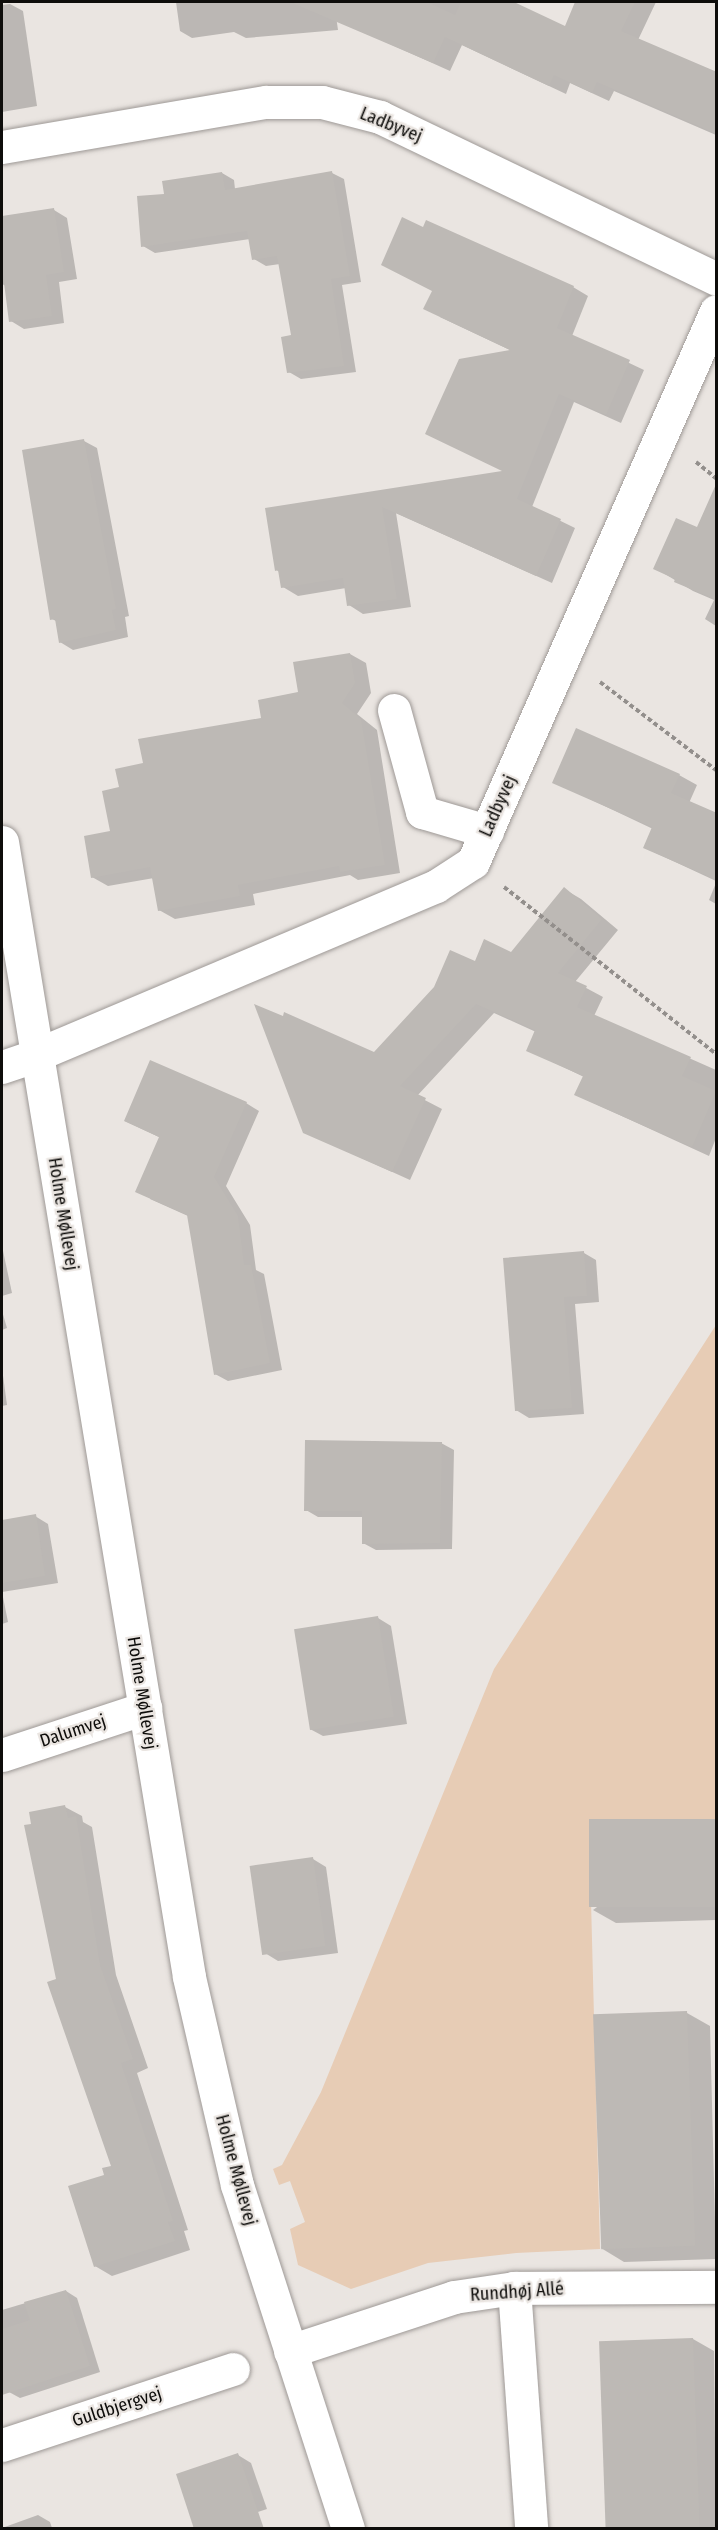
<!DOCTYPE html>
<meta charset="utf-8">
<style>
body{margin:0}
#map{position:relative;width:718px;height:2530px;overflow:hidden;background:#eae5e1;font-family:"Fira Sans Condensed",sans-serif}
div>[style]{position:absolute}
.green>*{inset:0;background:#e7ccb5}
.shadow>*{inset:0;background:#0003}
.building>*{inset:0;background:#bdb9b5;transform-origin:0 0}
.path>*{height:4px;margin-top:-2px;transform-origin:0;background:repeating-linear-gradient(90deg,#938f8c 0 4.5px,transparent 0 7.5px)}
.roads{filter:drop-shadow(0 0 2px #9e9996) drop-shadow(0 0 2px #9e9996)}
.minor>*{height:33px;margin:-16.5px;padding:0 16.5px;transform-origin:16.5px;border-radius:16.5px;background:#fff}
span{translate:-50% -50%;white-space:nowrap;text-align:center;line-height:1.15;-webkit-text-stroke:4.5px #eae5e1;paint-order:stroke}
.street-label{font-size:18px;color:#0e0d0b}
.frame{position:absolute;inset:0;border:3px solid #0e0d0b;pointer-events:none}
</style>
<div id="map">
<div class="green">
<i style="clip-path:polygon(716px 1325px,716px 1819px,589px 1823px,600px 2249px,516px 2253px,428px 2263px,351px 2289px,298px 2265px,290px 2229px,305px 2222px,290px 2181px,279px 2185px,273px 2169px,282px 2165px,321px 2092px,494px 1669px)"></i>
</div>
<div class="shadow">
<i style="clip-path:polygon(176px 2px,334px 2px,338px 30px,246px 38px,234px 32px,192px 38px,180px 31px)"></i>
<i style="clip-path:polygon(363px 2px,510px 2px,566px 28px,577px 2px,656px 2px,638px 40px,716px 74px,716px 135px,614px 91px,609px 101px,570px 83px,566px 94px,462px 45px,450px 71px,352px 27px)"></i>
<i style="clip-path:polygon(10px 4px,23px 11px,37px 106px,2px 112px,2px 5px)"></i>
<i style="clip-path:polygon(222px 173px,234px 180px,235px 189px,332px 173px,344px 179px,361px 282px,342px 285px,356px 372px,301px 379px,289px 372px,293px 336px,280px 264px,266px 266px,254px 259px,250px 239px,155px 253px,143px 246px,165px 196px)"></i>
<i style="clip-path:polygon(54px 210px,67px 218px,77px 279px,59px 282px,64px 323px,24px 329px,11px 321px,6px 286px,2px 284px,2px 218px)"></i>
<i style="clip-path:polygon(573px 287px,588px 296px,572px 336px,644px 370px,621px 423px,574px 402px,532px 507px,575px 528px,552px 583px,396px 513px,411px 607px,363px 614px,349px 605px,346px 588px,298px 596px,283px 587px,280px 572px,276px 570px,266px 509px,505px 472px,512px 351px,440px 317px)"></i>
<i style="clip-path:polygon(84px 441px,97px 448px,129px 616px,125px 617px,128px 637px,73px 650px,60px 642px,56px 621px,52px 619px)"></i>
<i style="clip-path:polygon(716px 536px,716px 626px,705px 619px,714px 600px,693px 591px,655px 568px)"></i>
<i style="clip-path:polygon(350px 654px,366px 663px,371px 693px,357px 714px,377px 730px,400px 873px,358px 880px,350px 875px,253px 894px,255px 905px,175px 919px,159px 910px,154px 878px,108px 886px,92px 877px,112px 832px,120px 789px,144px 764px,263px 719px)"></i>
<i style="clip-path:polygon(679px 775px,697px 785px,689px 803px,716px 815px,716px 881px,645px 848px,653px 829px,554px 782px)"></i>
<i style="clip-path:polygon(716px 883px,716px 904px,709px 900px)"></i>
<i style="clip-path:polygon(564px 889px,581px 899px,618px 930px,575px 982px,603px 997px,594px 1016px,716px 1070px,716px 1138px,709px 1156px,576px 1095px,584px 1077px,528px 1050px,536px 1032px,494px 1013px,417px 1096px,442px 1109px,410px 1180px,304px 1132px,374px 1054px,476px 963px,512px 954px)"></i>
<i style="clip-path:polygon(246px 1103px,259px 1111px,226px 1186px,250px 1225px,256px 1270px,264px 1274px,282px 1370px,228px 1381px,215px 1374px,188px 1216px,150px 1199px,161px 1138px,125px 1121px)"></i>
<i style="clip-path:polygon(2px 1246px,12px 1293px,2px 1296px)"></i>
<i style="clip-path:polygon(584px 1253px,596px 1260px,599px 1302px,575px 1304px,584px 1414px,529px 1418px,516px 1410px,505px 1259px)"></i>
<i style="clip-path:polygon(2px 1311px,7px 1328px,2px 1330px)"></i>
<i style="clip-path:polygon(2px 1368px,7px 1405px,2px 1406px)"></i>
<i style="clip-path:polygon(441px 1443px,454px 1450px,452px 1549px,376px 1550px,363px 1543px,363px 1517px,318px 1517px,306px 1510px)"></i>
<i style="clip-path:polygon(35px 1516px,48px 1524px,58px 1583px,2px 1592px,8px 1622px,2px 1624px,2px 1522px)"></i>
<i style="clip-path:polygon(378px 1618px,391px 1626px,407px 1724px,323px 1736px,310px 1729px)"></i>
<i style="clip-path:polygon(65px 1807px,82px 1816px,83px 1822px,92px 1827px,116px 1975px,148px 2068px,137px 2073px,188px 2230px,184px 2231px,190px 2250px,112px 2276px,95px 2266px,106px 2176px,113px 2167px,58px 1980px,32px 1825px)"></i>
<i style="clip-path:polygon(716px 1821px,716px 1920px,616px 1923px,593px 1910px)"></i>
<i style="clip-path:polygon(313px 1859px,326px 1867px,338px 1953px,278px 1961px,265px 1953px)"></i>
<i style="clip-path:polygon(687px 2013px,710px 2026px,716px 2259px,624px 2262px,601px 2248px)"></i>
<i style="clip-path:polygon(66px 2291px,77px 2298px,100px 2372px,20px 2398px,9px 2392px,2px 2371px,2px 2310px)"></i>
<i style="clip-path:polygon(693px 2339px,714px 2351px,716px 2528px,606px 2528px)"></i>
<i style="clip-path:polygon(238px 2455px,251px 2463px,267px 2509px,210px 2528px)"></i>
<i style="clip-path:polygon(38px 2515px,50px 2522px,52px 2528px,2px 2528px)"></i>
</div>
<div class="building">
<i style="clip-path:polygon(290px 2px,427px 2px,455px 15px,461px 2px,514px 2px,565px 26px,575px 2px,635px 2px,621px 31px,717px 72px,717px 134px,597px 82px,592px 93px,554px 75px,549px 86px,445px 37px,433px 63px)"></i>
<i style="clip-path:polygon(332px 171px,350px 276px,331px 279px,344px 366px,287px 373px,281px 337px,291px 335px,277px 256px,252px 260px,247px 231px,141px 247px,137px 196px,164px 194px,162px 181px,222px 172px,225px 190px)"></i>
<i style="clip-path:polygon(54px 208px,64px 272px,46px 275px,52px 316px,9px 322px,2px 267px,2px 216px)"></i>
<i style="clip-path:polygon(402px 217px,423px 227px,426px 220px,574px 286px,557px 328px,630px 360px,606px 415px,559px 394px,517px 499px,561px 519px,536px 576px,382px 507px,397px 599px,347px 606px,343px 578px,281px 588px,278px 570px,275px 571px,265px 508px,502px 471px,425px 434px,459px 359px,510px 350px,423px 309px,432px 291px,381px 265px)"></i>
<i style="clip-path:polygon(84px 439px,116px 609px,112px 610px,116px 630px,59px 643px,55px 619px,50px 620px,22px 450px)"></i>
<i style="clip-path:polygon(717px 482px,717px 600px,674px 582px,675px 579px,653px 569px,676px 518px,697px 527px)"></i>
<i style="clip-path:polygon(350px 653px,355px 683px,342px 703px,361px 719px,385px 865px,340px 872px,339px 866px,238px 885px,240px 896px,158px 911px,150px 867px,91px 878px,84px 836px,110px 831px,102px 791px,119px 787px,115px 769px,143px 763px,138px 739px,261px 718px,258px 700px,298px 692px,293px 662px)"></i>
<i style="clip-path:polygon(576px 728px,680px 774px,671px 793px,717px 813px,717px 880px,643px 848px,652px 827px,552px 783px)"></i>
<i style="clip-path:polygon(564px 887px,602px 919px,558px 973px,587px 986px,577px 1007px,691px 1057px,682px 1076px,716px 1091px,692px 1147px,574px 1095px,583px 1076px,526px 1051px,535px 1030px,476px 1004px,400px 1086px,426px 1098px,392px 1172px,303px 1133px,254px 1004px,283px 1016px,284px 1012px,374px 1052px,434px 987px,450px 950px,475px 961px,484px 939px,511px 952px)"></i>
<i style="clip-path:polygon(150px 1060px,247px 1102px,214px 1177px,238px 1216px,244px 1265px,251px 1265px,270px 1363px,214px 1375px,187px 1215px,135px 1192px,159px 1137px,124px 1121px)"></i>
<i style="clip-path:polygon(584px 1251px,587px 1296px,564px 1297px,572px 1408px,515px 1411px,503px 1258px)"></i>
<i style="clip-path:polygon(305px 1440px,442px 1442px,440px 1543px,362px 1544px,362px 1511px,304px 1511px)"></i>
<i style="clip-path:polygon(36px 1514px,45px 1576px,2px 1583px,2px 1520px)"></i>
<i style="left:378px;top:1616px;width:102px;height:85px;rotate:81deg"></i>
<i style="clip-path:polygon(65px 1805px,68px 1818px,76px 1816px,100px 1965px,133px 2059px,121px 2063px,173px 2221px,168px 2222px,175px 2241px,94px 2267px,68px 2186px,104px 2175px,102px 2168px,111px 2166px,47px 1982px,56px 1979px,24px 1825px,31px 1824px,29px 1812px)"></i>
<i style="left:717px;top:1819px;width:88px;height:128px;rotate:90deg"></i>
<i style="left:313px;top:1857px;width:90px;height:64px;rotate:82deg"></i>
<i style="left:687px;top:2011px;width:235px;height:94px;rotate:88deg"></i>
<i style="clip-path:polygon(66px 2290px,90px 2366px,2px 2395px,2px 2329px,30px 2320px,24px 2302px)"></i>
<i style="left:693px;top:2338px;width:191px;height:94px;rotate:88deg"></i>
<i style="clip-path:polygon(238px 2453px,264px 2529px,194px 2529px,176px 2474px)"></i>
</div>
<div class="path">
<i style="left:696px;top:462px;width:26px;rotate:39deg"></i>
<i style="left:600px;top:682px;width:146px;rotate:37.2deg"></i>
<i style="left:504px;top:887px;width:270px;rotate:38.2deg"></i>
</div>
<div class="roads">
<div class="minor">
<i style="left:2px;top:147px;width:268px;rotate:-9.7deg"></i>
<i style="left:266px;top:102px;width:56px"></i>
<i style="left:322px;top:102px;width:60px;rotate:14.5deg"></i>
<i style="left:380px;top:117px;width:373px;rotate:25.7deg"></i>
<i style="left:394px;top:710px;width:106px;rotate:74.6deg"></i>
<i style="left:422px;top:812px;width:68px;rotate:16.3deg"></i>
<i style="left:2px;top:842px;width:1150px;rotate:80.64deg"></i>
<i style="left:189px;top:1977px;width:213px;rotate:77deg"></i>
<i style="left:237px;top:2185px;width:361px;rotate:72.1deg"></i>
<i style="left:2px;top:1067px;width:36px;rotate:-19deg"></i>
<i style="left:36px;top:1055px;width:434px;rotate:-22.9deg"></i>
<i style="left:436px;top:886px;width:44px;rotate:-33deg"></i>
<i style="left:473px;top:862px;width:602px;rotate:-66.2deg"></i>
<i style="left:2px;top:1755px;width:151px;rotate:-18.2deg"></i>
<i style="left:514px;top:2288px;width:241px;rotate:85.9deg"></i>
<i style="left:290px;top:2351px;width:173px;rotate:-18.2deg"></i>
<i style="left:454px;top:2297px;width:61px;rotate:-8.5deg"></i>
<i style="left:514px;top:2288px;width:202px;rotate:-0.3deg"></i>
<i style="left:2px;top:2445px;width:243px;rotate:-18.2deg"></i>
</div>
</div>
<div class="street-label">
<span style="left:391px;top:125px;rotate:22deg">Ladbyvej</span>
<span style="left:498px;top:806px;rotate:-66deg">Ladbyvej</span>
<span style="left:63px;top:1214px;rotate:81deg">Holme Møllevej</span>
<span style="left:142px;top:1693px;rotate:81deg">Holme Møllevej</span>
<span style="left:73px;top:1731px;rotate:-18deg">Dalumvej</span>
<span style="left:236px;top:2170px;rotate:75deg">Holme Møllevej</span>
<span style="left:517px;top:2292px;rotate:-4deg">Rundhøj Allé</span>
<span style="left:117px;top:2407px;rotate:-18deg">Guldbjergvej</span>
</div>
<div class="frame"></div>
</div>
